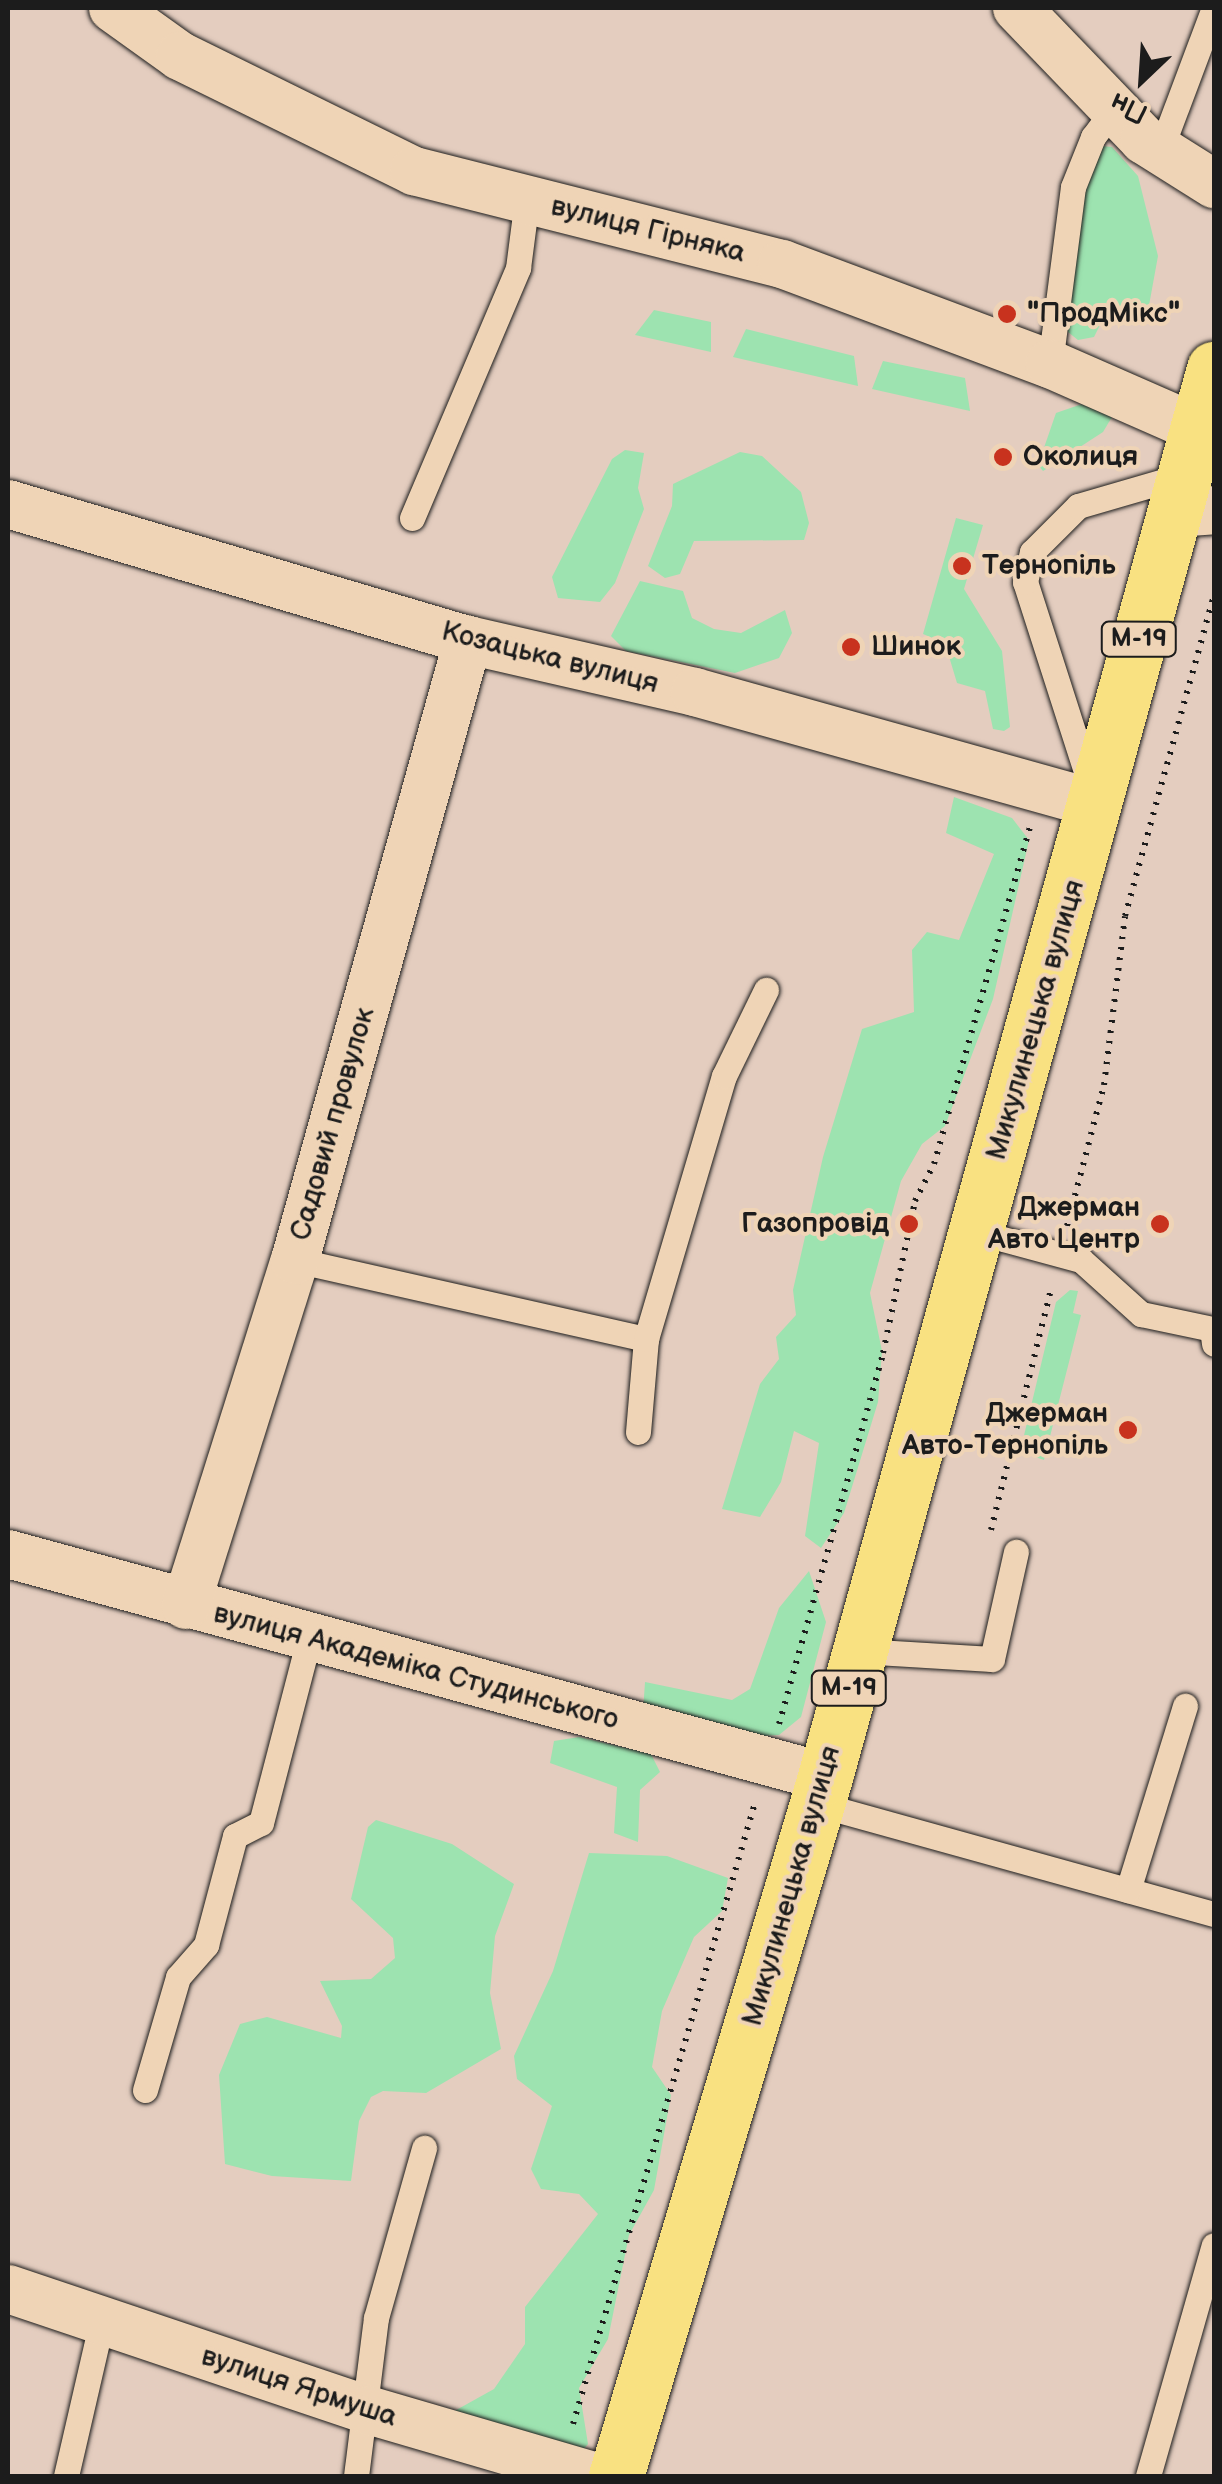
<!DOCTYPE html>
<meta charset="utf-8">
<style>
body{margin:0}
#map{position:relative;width:1222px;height:2484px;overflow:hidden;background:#e4cdbf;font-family:"Balsamiq Sans",sans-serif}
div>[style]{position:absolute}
.green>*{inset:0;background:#9de3b0}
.path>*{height:6px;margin-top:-3px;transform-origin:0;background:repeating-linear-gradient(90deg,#1c1c1c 0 2.5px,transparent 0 10.5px)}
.roads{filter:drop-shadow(0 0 2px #1c1c1c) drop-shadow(0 0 2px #1c1c1c)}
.service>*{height:25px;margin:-12.5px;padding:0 12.5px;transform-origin:12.5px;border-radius:12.5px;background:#efd4b6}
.minor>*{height:48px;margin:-24px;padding:0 24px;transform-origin:24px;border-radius:24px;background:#efd4b6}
.trunk>*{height:55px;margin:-27.5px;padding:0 27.5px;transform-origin:27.5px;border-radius:27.5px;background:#f9e181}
.dots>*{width:28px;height:28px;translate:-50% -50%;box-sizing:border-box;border:5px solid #efd4b6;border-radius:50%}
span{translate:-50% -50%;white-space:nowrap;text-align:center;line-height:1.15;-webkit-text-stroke:8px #efd4b6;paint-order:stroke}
.shield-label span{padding:2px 8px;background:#efd4b6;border:2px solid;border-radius:8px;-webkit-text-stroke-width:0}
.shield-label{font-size:25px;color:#1c1c1c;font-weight:700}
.street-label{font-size:28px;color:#1c1c1c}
.poi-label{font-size:28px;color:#1c1c1c;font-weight:700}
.left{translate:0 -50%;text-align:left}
.right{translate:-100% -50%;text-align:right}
.frame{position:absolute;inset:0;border:10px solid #1c1c1c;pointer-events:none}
.north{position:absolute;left:1092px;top:30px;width:100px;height:100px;-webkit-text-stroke:8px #efd4b6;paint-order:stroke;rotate:205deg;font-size:28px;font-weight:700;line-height:40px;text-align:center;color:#1c1c1c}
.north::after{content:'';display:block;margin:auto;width:35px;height:45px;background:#1c1c1c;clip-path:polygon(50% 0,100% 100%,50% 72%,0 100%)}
</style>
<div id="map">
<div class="green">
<i style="clip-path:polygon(1102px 146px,1112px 147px,1138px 176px,1158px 256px,1146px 322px,1107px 311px,1094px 337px,1078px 340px,1063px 328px,1076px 200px)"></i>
<i style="clip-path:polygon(654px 310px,711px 322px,711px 352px,635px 335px)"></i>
<i style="clip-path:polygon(746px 329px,854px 356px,858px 386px,733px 357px)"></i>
<i style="clip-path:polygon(883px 361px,965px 378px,970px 411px,872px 389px)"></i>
<i style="clip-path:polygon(1082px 404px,1112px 417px,1103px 432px,1043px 471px,1038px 465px,1056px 413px)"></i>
<i style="clip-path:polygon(625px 450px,644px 453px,638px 488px,644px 509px,615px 583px,600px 602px,558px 598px,552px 577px,612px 459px)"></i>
<i style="clip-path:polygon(740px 452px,762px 456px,801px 492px,809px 523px,804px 540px,694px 541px,680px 574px,665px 578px,648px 566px,672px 506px,673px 484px)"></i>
<i style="clip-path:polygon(956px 518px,983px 525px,964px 589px,1002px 651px,1010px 727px,1004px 731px,993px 729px,985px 691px,957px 683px,945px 643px,923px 634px)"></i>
<i style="clip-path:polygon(640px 581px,683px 591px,692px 618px,714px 629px,741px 633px,785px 610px,792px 633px,779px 658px,735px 673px,626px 651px,611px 636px)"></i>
<i style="clip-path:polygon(954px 797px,1012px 818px,1029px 840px,993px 999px,945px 1126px,922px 1144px,901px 1181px,870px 1293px,882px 1351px,878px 1402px,844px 1513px,821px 1548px,805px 1536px,819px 1443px,794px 1431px,781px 1482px,760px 1517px,722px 1509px,760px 1384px,779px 1359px,776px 1337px,796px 1315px,793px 1290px,823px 1157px,862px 1029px,914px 1012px,912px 950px,927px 932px,959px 940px,994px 854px,946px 833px)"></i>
<i style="clip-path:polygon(1070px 1290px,1078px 1291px,1073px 1313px,1081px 1315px,1044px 1460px,1020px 1452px,1056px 1302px)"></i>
<i style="clip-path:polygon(809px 1571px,826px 1622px,801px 1717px,779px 1735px,743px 1737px,643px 1712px,645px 1682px,732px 1700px,750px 1689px,779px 1608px)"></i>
<i style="clip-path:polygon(579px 1737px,651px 1754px,660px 1772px,640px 1790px,638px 1842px,614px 1833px,617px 1787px,550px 1763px,554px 1741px)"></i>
<i style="clip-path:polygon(376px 1820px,452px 1844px,514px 1884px,495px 1936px,490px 1993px,501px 2049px,426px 2093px,383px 2091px,371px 2097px,359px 2121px,351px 2181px,272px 2176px,225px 2164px,219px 2075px,240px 2024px,267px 2017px,341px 2038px,342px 2026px,320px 1981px,371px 1979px,395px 1958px,393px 1938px,351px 1899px,368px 1827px)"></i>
<i style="clip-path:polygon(589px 1853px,667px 1856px,728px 1878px,722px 1911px,694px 1937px,662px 2011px,652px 2067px,671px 2095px,654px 2190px,629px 2235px,608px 2339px,579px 2388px,588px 2444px,571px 2464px,449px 2414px,494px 2389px,525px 2344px,525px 2307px,598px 2214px,579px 2194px,541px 2189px,531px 2169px,552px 2106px,517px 2079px,514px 2056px,553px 1971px)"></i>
</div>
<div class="path">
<i style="left:1067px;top:1226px;width:146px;rotate:-75.3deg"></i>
<i style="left:1104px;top:1085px;width:170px;rotate:-82.9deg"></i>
<i style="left:1125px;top:916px;width:332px;rotate:-74.5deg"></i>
<i style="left:991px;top:1530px;width:248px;rotate:-76deg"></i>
<i style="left:779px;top:1724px;width:385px;rotate:-74.3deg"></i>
<i style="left:883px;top:1353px;width:155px;rotate:-78.1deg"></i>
<i style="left:915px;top:1201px;width:42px;rotate:-62.8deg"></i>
<i style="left:934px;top:1164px;width:350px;rotate:-74.1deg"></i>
<i style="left:573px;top:2424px;width:647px;rotate:-73.67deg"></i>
</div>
<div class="roads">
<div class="service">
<i style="left:1162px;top:146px;width:147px;rotate:-69.4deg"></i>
<i style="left:1050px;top:364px;width:178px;rotate:-82.6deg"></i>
<i style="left:1073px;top:187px;width:54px;rotate:-68.2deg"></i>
<i style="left:1093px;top:137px;width:34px;rotate:-53deg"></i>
<i style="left:412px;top:518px;width:272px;rotate:-67deg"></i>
<i style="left:518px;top:268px;width:70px;rotate:-82.6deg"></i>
<i style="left:1090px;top:784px;width:212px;rotate:-107.8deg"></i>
<i style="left:1025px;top:582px;width:31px;rotate:-77deg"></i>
<i style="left:1032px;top:552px;width:65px;rotate:-45deg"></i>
<i style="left:1078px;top:506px;width:111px;rotate:-16.2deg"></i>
<i style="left:977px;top:1232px;width:108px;rotate:15.1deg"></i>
<i style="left:1081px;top:1260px;width:81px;rotate:42deg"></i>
<i style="left:1141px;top:1314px;width:73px;rotate:11.9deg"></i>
<i style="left:1212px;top:1329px;width:15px;rotate:82deg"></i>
<i style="left:295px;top:1260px;width:360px;rotate:12.7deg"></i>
<i style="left:638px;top:1432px;width:93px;rotate:-85.1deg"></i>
<i style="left:646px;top:1339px;width:274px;rotate:-73.5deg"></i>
<i style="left:724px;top:1076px;width:96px;rotate:-64deg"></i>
<i style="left:860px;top:1651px;width:132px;rotate:3.5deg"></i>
<i style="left:992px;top:1659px;width:110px;rotate:-77.4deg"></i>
<i style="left:817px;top:1804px;width:412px;rotate:15.5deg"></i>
<i style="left:1128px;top:1890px;width:193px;rotate:-72.8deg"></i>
<i style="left:145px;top:2090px;width:118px;rotate:-73.7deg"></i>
<i style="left:178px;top:1977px;width:43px;rotate:-48.8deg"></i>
<i style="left:206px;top:1945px;width:113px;rotate:-75.1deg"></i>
<i style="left:235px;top:1836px;width:29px;rotate:-27deg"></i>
<i style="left:261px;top:1823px;width:190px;rotate:-75.4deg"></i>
<i style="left:66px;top:2476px;width:156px;rotate:-77deg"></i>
<i style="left:356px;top:2476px;width:159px;rotate:-82.8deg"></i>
<i style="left:376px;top:2318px;width:177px;rotate:-74.2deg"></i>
<i style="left:1148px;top:2476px;width:240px;rotate:-74.1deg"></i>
</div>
<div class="minor">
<i style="left:113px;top:8px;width:82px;rotate:35.6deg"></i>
<i style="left:180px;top:56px;width:261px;rotate:26.2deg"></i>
<i style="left:414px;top:171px;width:380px;rotate:14.2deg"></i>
<i style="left:782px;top:264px;width:286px;rotate:20.5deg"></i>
<i style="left:1050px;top:364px;width:162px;rotate:23.7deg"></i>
<i style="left:1017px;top:8px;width:183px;rotate:46.1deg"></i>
<i style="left:1144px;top:140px;width:83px;rotate:32.2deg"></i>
<i style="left:8px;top:504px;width:480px;rotate:16.5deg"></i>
<i style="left:468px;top:640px;width:233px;rotate:12.9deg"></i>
<i style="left:695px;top:692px;width:415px;rotate:15.6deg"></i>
<i style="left:1175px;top:513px;width:39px;rotate:-4deg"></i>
<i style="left:8px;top:1554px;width:847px;rotate:15.27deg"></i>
<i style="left:186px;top:1605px;width:362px;rotate:-72.5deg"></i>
<i style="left:295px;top:1260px;width:644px;rotate:-74.41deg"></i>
<i style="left:8px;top:2289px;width:380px;rotate:18.6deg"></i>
<i style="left:368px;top:2410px;width:235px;rotate:16.3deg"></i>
</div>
<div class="trunk">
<i style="left:616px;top:2476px;width:730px;rotate:-73.35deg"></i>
<i style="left:825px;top:1777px;width:1461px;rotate:-74.56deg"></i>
</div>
</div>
<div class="dots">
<i style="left:1007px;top:314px;background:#c8321e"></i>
<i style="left:1003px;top:457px;background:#c8321e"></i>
<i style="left:962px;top:566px;background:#c8321e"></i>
<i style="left:851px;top:647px;background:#c8321e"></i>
<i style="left:909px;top:1224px;background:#c8321e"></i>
<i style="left:1160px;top:1224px;background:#c8321e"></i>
<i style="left:1128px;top:1430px;background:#c8321e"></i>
</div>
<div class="shield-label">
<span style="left:1139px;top:639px">М-19</span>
<span style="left:849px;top:1688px">М-19</span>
</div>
<div class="street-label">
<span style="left:648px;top:230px;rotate:14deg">вулиця Гірняка</span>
<span style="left:550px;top:658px;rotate:14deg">Козацька вулиця</span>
<span style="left:1036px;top:1020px;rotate:-74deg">Микулинецька вулиця</span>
<span style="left:333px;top:1124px;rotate:-74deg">Садовий провулок</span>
<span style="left:416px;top:1667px;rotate:15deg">вулиця Академіка Студинського</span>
<span style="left:792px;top:1886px;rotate:-74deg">Микулинецька вулиця</span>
<span style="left:299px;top:2387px;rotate:18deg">вулиця Ярмуша</span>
</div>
<div class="poi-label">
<span class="left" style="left:1027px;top:314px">"ПродМікс"</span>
<span class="left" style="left:1023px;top:457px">Околиця</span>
<span class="left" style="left:982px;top:566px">Тернопіль</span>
<span class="left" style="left:871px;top:647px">Шинок</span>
<span class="right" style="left:1140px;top:1224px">Джерман<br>Авто Центр</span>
<span class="right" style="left:889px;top:1224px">Газопровід</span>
<span class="right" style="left:1108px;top:1430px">Джерман<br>Авто-Тернопіль</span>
</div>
<div class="frame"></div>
<div class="north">Пн</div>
</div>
